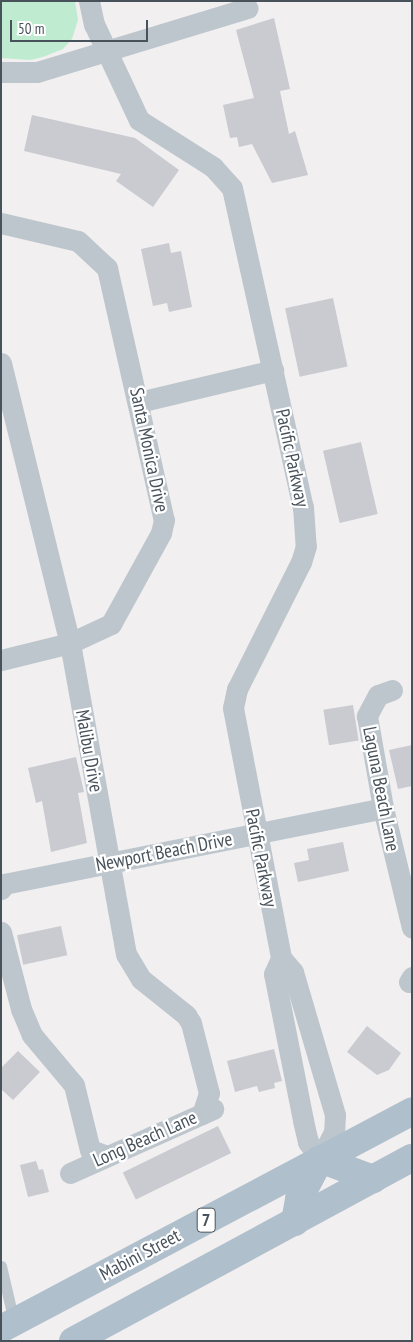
<!DOCTYPE html>
<style>
body{margin:0}
#map{position:relative;width:413px;height:1342px;overflow:hidden;background:#f1efef;font-family:"PT Sans Narrow",sans-serif}
div>[style]{position:absolute}
.green>*{inset:0;background:#bfecd0}
.building>*{inset:0;background:#c9cbd1;transform-origin:0 0}
.service>*{height:11px;margin:-5.5px;padding:0 5.5px;transform-origin:5.5px;border-radius:5.5px;background:#bec6cd}
.minor>*{height:21px;margin:-10.5px;padding:0 10.5px;transform-origin:10.5px;border-radius:10.5px;background:#bec6cd}
.primary>*{height:28px;margin:-14px;padding:0 14px;transform-origin:14px;border-radius:14px;background:#b0bfcc}
span{translate:-50% -50%;white-space:nowrap;text-align:center;line-height:1.15;-webkit-text-stroke:4.5px #fff;paint-order:stroke}
.shield-label span{padding:1px 4px;background:#fff;border:1px solid;border-radius:4px;-webkit-text-stroke-width:0}
.shield-label{font-size:18px;color:#48525b;font-weight:700}
.street-label{font-size:19px;color:#48525b}
.frame{position:absolute;inset:0;border:2px solid #48525b;pointer-events:none}
.scale{position:absolute;left:10px;top:20px;width:138px;height:22px;box-sizing:border-box;border:2px solid #48525b;border-top:0;padding-left:6px;font-size:15px;line-height:18px;white-space:nowrap;color:#48525b;-webkit-text-stroke:4px #fff;paint-order:stroke}
</style>
<div id="map">
<div class="green">
<i style="clip-path:polygon(1px 1px,75px 1px,78px 20px,72px 39px,63px 49px,43px 57px,30px 60px,1px 58px)"></i>
</div>
<div class="building">
<i style="clip-path:polygon(274px 18px,290px 89px,280px 91px,289px 134px,295px 131px,308px 175px,272px 183px,252px 144px,239px 147px,237px 137px,230px 138px,223px 105px,254px 98px,236px 30px)"></i>
<i style="clip-path:polygon(32px 115px,135px 138px,179px 170px,153px 207px,116px 181px,121px 174px,24px 151px)"></i>
<i style="clip-path:polygon(169px 243px,171px 253px,181px 251px,192px 307px,169px 312px,167px 303px,153px 306px,141px 249px)"></i>
<i style="left:333px;top:298px;width:70px;height:49px;rotate:78deg"></i>
<i style="left:361px;top:442px;width:74px;height:39px;rotate:77deg"></i>
<i style="left:353px;top:705px;width:36px;height:30px;rotate:81deg"></i>
<i style="clip-path:polygon(412px 745px,412px 786px,398px 789px,389px 750px)"></i>
<i style="clip-path:polygon(76px 757px,84px 792px,78px 793px,87px 843px,51px 852px,42px 801px,36px 803px,28px 768px)"></i>
<i style="clip-path:polygon(343px 842px,349px 871px,298px 882px,294px 863px,309px 860px,307px 849px)"></i>
<i style="left:61px;top:926px;width:30px;height:45px;rotate:78deg"></i>
<i style="clip-path:polygon(367px 1026px,401px 1053px,389px 1070px,377px 1075px,347px 1052px)"></i>
<i style="clip-path:polygon(274px 1049px,282px 1081px,274px 1083px,275px 1088px,259px 1092px,257px 1086px,235px 1092px,227px 1061px)"></i>
<i style="clip-path:polygon(18px 1051px,40px 1072px,13px 1100px,1px 1089px,1px 1068px)"></i>
<i style="left:218px;top:1126px;width:30px;height:106px;rotate:64deg"></i>
<i style="clip-path:polygon(36px 1161px,39px 1170px,43px 1169px,49px 1192px,28px 1197px,20px 1165px)"></i>
</div>
<div class="service">
<i style="left:1px;top:1266px;width:57px;rotate:76.9deg"></i>
</div>
<div class="minor">
<i style="left:89px;top:1px;width:24px;rotate:78deg"></i>
<i style="left:94px;top:24px;width:106px;rotate:64.9deg"></i>
<i style="left:139px;top:120px;width:88px;rotate:32.4deg"></i>
<i style="left:213px;top:167px;width:28px;rotate:48deg"></i>
<i style="left:232px;top:188px;width:327px;rotate:77.5deg"></i>
<i style="left:303px;top:507px;width:39px;rotate:86deg"></i>
<i style="left:306px;top:546px;width:17px;rotate:107deg"></i>
<i style="left:301px;top:562px;width:142px;rotate:116.7deg"></i>
<i style="left:237px;top:689px;width:19px;rotate:102deg"></i>
<i style="left:233px;top:708px;width:255px;rotate:79.1deg"></i>
<i style="left:281px;top:958px;width:18px;rotate:49deg"></i>
<i style="left:293px;top:972px;width:149px;rotate:73.6deg"></i>
<i style="left:335px;top:1115px;width:17px;rotate:93deg"></i>
<i style="left:334px;top:1132px;width:30px;rotate:117deg"></i>
<i style="left:320px;top:1159px;width:21px;rotate:-125deg"></i>
<i style="left:308px;top:1142px;width:23px;rotate:-103deg"></i>
<i style="left:303px;top:1120px;width:149px;rotate:-101.2deg"></i>
<i style="left:274px;top:974px;width:17px;rotate:-66deg"></i>
<i style="left:1px;top:72px;width:36px"></i>
<i style="left:37px;top:72px;width:220px;rotate:-16.9deg"></i>
<i style="left:1px;top:223px;width:79px;rotate:13.2deg"></i>
<i style="left:78px;top:241px;width:40px;rotate:43deg"></i>
<i style="left:107px;top:268px;width:258px;rotate:77.3deg"></i>
<i style="left:164px;top:520px;width:13px;rotate:103deg"></i>
<i style="left:161px;top:533px;width:104px;rotate:118.8deg"></i>
<i style="left:111px;top:624px;width:45px;rotate:155.1deg"></i>
<i style="left:70px;top:643px;width:71px;rotate:166.2deg"></i>
<i style="left:1px;top:363px;width:288px;rotate:76.2deg"></i>
<i style="left:70px;top:643px;width:316px;rotate:79.8deg"></i>
<i style="left:126px;top:954px;width:29px;rotate:59deg"></i>
<i style="left:141px;top:979px;width:58px;rotate:38.7deg"></i>
<i style="left:186px;top:1015px;width:9px;rotate:58deg"></i>
<i style="left:191px;top:1023px;width:72px;rotate:75.6deg"></i>
<i style="left:209px;top:1093px;width:22px;rotate:108deg"></i>
<i style="left:139px;top:402px;width:138px;rotate:-13.4deg"></i>
<i style="left:392px;top:690px;width:15px;rotate:160deg"></i>
<i style="left:378px;top:695px;width:24px;rotate:118deg"></i>
<i style="left:367px;top:716px;width:93px;rotate:80.1deg"></i>
<i style="left:383px;top:808px;width:123px;rotate:76.4deg"></i>
<i style="left:1px;top:889px;width:6px;rotate:-59deg"></i>
<i style="left:4px;top:884px;width:387px;rotate:-11.3deg"></i>
<i style="left:1px;top:932px;width:80px;rotate:75.4deg"></i>
<i style="left:21px;top:1009px;width:28px;rotate:67deg"></i>
<i style="left:32px;top:1035px;width:65px;rotate:50deg"></i>
<i style="left:74px;top:1085px;width:67px;rotate:76.2deg"></i>
<i style="left:90px;top:1150px;width:18px;rotate:19deg"></i>
<i style="left:409px;top:982px;width:6px;rotate:-59deg"></i>
<i style="left:70px;top:1173px;width:157px;rotate:-24.1deg"></i>
</div>
<div class="primary">
<i style="left:295px;top:1222px;width:23px;rotate:-80deg"></i>
<i style="left:299px;top:1199px;width:45px;rotate:-62.3deg"></i>
<i style="left:320px;top:1159px;width:57px;rotate:20.7deg"></i>
<i style="left:1px;top:1329px;width:465px;rotate:-27.9deg"></i>
<i style="left:73px;top:1341px;width:385px;rotate:-28.4deg"></i>
</div>
<div class="shield-label">
<span style="left:206px;top:1220px">7</span>
</div>
<div class="street-label">
<span style="left:149px;top:450px;rotate:78deg">Santa Monica Drive</span>
<span style="left:292px;top:458px;rotate:78deg">Pacific Parkway</span>
<span style="left:89px;top:751px;rotate:80deg">Malibu Drive</span>
<span style="left:381px;top:789px;rotate:79deg">Laguna Beach Lane</span>
<span style="left:164px;top:852px;rotate:-11deg">Newport Beach Drive</span>
<span style="left:261px;top:858px;rotate:79deg">Pacific Parkway</span>
<span style="left:145px;top:1139px;rotate:-24deg">Long Beach Lane</span>
<span style="left:140px;top:1255px;rotate:-28deg">Mabini Street</span>
</div>
<div class="frame"></div>
<div class="scale">50 m</div>
</div>
